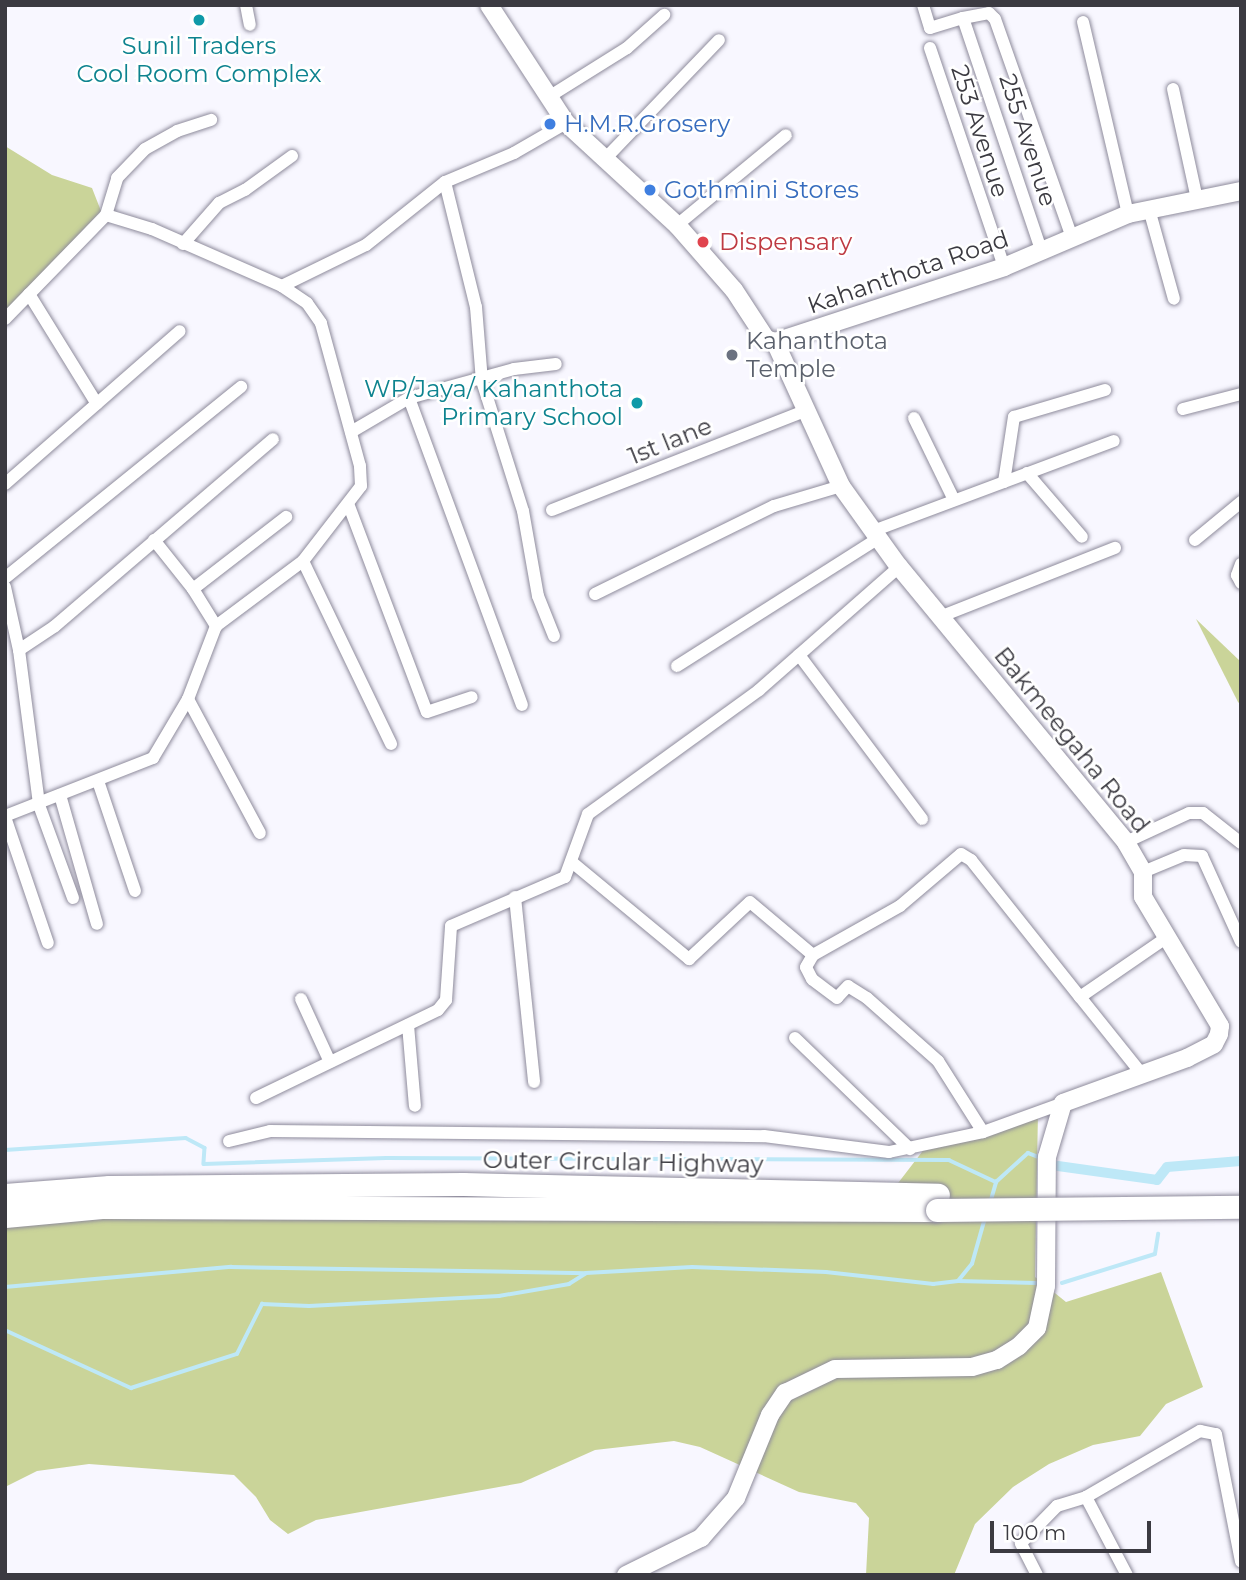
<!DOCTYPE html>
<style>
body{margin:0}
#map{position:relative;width:1246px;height:1580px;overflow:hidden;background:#f8f7ff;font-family:Montserrat,sans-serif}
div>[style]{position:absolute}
.green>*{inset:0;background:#cad499}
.stream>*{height:3.5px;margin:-1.75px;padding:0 1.75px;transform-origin:1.75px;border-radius:1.75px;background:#bee8f7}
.canal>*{height:10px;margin:-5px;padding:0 5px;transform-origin:5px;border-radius:5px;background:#bee8f7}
.roads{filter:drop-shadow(0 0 2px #8e8b9c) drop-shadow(0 0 2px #8e8b9c)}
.street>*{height:12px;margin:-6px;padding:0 6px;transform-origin:6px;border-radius:6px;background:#fff}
.secondary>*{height:18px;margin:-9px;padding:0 9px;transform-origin:9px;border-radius:9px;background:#fff}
.highway>*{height:23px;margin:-11.5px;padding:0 11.5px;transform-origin:11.5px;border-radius:11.5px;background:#fff}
.bridges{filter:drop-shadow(0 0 2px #8e8b9c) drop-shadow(0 0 2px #8e8b9c)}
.highway-bridge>*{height:23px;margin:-11.5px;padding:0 11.5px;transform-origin:11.5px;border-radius:11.5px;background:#fff}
.dots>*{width:19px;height:19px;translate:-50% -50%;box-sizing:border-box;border:4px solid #fff;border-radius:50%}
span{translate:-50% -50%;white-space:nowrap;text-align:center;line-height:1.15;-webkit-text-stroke:5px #fff;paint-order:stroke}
.culture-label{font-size:24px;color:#0d838f}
.right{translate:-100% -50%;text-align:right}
.shop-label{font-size:24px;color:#366cbe}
.left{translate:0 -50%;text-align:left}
.street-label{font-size:24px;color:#3b3a41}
.health-label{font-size:24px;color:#be3a42}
.worship-label{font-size:24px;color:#5b616d}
.frame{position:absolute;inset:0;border:7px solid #3b3a41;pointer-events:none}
.scale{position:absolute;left:990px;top:1521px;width:161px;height:32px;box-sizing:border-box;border:4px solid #3b3a41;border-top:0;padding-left:9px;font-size:21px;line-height:24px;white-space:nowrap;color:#3b3a41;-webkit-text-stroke:5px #fff;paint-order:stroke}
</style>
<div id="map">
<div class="green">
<i style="clip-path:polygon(5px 146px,52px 175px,92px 188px,101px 211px,5px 312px)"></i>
<i style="clip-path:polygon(1196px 619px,1241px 662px,1241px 705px,1238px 702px)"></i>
<i style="clip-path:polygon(1038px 1112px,1035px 1277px,1066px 1302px,1161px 1272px,1203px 1387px,1166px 1404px,1140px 1436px,1093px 1445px,1049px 1464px,1013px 1487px,975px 1524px,954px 1575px,866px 1575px,869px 1518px,856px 1503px,799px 1492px,700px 1447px,674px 1441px,595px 1450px,521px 1483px,316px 1520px,288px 1534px,270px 1520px,256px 1497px,234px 1475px,89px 1464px,37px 1471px,5px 1487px,5px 1225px,146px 1216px,872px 1217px,925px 1148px)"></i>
</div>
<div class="stream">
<i style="left:5px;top:1150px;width:181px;rotate:-3.8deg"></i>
<i style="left:186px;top:1138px;width:21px;rotate:28deg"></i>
<i style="left:205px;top:1148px;width:16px;rotate:94deg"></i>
<i style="left:204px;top:1164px;width:182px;rotate:-1.9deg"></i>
<i style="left:386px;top:1158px;width:563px;rotate:0.2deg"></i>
<i style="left:949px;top:1160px;width:52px;rotate:25.1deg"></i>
<i style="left:996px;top:1182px;width:43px;rotate:-42.2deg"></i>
<i style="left:1028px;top:1153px;width:14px;rotate:21deg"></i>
<i style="left:991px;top:1200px;width:19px;rotate:-74deg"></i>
<i style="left:958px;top:1281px;width:78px;rotate:1.5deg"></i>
<i style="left:1062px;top:1283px;width:97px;rotate:-17.3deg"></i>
<i style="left:1155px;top:1254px;width:20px;rotate:-81deg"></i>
<i style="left:5px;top:1287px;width:227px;rotate:-5.1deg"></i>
<i style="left:231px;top:1267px;width:355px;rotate:1deg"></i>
<i style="left:586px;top:1273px;width:106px;rotate:-3.2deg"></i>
<i style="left:692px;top:1267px;width:134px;rotate:2.1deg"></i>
<i style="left:826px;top:1272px;width:108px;rotate:6.4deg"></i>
<i style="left:933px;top:1284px;width:25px;rotate:-7deg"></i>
<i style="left:958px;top:1281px;width:22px;rotate:-51deg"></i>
<i style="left:972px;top:1264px;width:48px;rotate:-74.2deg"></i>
<i style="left:5px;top:1330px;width:139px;rotate:24.7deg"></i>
<i style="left:131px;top:1388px;width:111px;rotate:-17.8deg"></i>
<i style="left:237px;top:1354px;width:56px;rotate:-63.4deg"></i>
<i style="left:262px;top:1304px;width:47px;rotate:2.4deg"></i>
<i style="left:309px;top:1306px;width:190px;rotate:-3deg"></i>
<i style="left:499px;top:1296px;width:71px;rotate:-9.7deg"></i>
<i style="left:569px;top:1284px;width:19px;rotate:-32deg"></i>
</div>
<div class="canal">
<i style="left:1058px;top:1166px;width:100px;rotate:8deg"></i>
<i style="left:1157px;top:1180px;width:16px;rotate:-52deg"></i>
<i style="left:1167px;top:1167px;width:74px;rotate:-4.6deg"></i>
</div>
<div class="roads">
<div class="street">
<i style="left:246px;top:5px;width:20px;rotate:79deg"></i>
<i style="left:923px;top:5px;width:24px;rotate:73deg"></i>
<i style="left:930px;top:28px;width:34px;rotate:-17deg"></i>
<i style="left:963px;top:18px;width:245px;rotate:71.4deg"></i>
<i style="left:963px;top:18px;width:26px;rotate:-11deg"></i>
<i style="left:989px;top:13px;width:8px;rotate:45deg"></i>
<i style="left:995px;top:19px;width:232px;rotate:70.6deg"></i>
<i style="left:1083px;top:22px;width:197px;rotate:76.8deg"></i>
<i style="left:930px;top:48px;width:231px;rotate:71.3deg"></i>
<i style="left:1173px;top:89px;width:113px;rotate:77.7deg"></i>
<i style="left:547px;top:98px;width:94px;rotate:-32deg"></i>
<i style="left:627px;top:48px;width:50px;rotate:-41.7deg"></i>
<i style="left:604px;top:160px;width:166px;rotate:-46.2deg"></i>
<i style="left:445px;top:182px;width:129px;rotate:76.1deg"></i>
<i style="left:476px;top:307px;width:74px;rotate:85.4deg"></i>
<i style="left:482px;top:381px;width:136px;rotate:72.5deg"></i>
<i style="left:523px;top:511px;width:86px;rotate:80deg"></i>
<i style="left:538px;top:596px;width:43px;rotate:68.2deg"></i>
<i style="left:1149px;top:209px;width:93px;rotate:74.5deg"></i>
<i style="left:106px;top:215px;width:39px;rotate:-73deg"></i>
<i style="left:117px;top:178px;width:40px;rotate:-46deg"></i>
<i style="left:145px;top:149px;width:37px;rotate:-29deg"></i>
<i style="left:177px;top:131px;width:36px;rotate:-18deg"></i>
<i style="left:677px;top:225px;width:141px;rotate:-39.5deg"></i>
<i style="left:183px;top:244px;width:55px;rotate:-48.7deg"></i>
<i style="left:219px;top:203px;width:29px;rotate:-27deg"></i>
<i style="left:245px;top:190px;width:58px;rotate:-35.9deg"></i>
<i style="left:29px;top:294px;width:129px;rotate:58.3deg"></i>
<i style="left:5px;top:319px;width:145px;rotate:-45.8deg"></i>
<i style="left:106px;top:215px;width:48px;rotate:16.9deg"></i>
<i style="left:152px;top:229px;width:142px;rotate:23.7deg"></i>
<i style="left:282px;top:286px;width:93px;rotate:-26deg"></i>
<i style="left:366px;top:245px;width:101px;rotate:-38.6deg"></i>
<i style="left:445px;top:182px;width:75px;rotate:-22.8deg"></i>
<i style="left:514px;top:153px;width:60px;rotate:-30deg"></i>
<i style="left:409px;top:398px;width:327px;rotate:69.8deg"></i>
<i style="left:1183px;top:409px;width:60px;rotate:-14.5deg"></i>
<i style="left:914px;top:418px;width:91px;rotate:64deg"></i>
<i style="left:351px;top:432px;width:67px;rotate:-30.4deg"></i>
<i style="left:409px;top:398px;width:109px;rotate:-15.4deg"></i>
<i style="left:514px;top:369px;width:42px;rotate:-6.8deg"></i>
<i style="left:1027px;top:473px;width:84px;rotate:49.3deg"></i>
<i style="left:1004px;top:482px;width:66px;rotate:-81.3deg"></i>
<i style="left:1014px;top:417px;width:95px;rotate:-16.5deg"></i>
<i style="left:5px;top:484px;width:232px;rotate:-41.2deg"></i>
<i style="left:349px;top:506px;width:220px;rotate:69.3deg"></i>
<i style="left:427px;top:712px;width:47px;rotate:-18.4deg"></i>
<i style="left:552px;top:510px;width:271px;rotate:-21.4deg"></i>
<i style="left:873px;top:531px;width:257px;rotate:-20.5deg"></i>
<i style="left:154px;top:540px;width:63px;rotate:51.5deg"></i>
<i style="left:193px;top:589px;width:118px;rotate:-37.7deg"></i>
<i style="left:1195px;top:540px;width:60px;rotate:-39.6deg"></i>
<i style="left:303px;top:561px;width:203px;rotate:64.3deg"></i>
<i style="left:1241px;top:564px;width:12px;rotate:110deg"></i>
<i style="left:1237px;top:575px;width:9px;rotate:63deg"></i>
<i style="left:5px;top:578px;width:304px;rotate:-39deg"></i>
<i style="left:5px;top:587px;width:65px;rotate:77.5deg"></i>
<i style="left:19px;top:650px;width:156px;rotate:82.6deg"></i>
<i style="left:39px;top:805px;width:99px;rotate:69.9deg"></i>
<i style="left:193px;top:589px;width:44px;rotate:58.1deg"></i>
<i style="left:595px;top:594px;width:199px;rotate:-26.2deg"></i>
<i style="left:774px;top:506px;width:70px;rotate:-16.6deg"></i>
<i style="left:942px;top:616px;width:186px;rotate:-21.5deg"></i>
<i style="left:19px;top:650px;width:43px;rotate:-33.7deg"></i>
<i style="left:55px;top:626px;width:287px;rotate:-40.6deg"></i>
<i style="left:799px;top:655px;width:205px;rotate:53.1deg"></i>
<i style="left:677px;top:666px;width:239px;rotate:-32.4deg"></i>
<i style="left:188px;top:699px;width:152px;rotate:61.8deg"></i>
<i style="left:98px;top:781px;width:116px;rotate:71.4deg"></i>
<i style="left:60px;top:795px;width:134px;rotate:74deg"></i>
<i style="left:5px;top:816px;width:159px;rotate:-21.4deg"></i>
<i style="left:153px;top:758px;width:69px;rotate:-59.3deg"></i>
<i style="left:188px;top:699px;width:78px;rotate:-69deg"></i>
<i style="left:216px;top:626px;width:109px;rotate:-36.8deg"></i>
<i style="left:303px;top:561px;width:95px;rotate:-52.3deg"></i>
<i style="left:361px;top:486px;width:20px;rotate:-93deg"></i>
<i style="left:360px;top:466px;width:148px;rotate:-105.3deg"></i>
<i style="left:321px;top:323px;width:24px;rotate:-125deg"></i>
<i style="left:307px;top:303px;width:30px;rotate:-146deg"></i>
<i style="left:5px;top:817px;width:133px;rotate:71.2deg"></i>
<i style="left:1126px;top:842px;width:69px;rotate:-24.7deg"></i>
<i style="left:1189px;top:813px;width:14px"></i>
<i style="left:1203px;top:813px;width:48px;rotate:38.3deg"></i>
<i style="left:573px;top:863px;width:151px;rotate:39.6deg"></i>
<i style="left:689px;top:959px;width:83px;rotate:-43.1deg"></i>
<i style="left:750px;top:902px;width:82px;rotate:40.1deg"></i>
<i style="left:1143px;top:872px;width:44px;rotate:-22.5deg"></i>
<i style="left:1184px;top:855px;width:18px;rotate:3deg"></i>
<i style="left:1202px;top:856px;width:94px;rotate:65.6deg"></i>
<i style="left:515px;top:897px;width:186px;rotate:84.1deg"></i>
<i style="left:1080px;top:997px;width:96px;rotate:51.3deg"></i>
<i style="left:301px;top:999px;width:69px;rotate:65.3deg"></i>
<i style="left:408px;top:1025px;width:81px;rotate:85.1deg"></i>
<i style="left:795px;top:1038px;width:160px;rotate:44deg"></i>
<i style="left:256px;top:1098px;width:202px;rotate:-25.8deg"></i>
<i style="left:438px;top:1010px;width:13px;rotate:-51deg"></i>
<i style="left:446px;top:1000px;width:74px;rotate:-86.1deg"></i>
<i style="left:451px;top:926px;width:124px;rotate:-23.3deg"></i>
<i style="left:565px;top:877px;width:67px;rotate:-69.9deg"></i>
<i style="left:588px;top:814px;width:211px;rotate:-35.9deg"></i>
<i style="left:759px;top:690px;width:186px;rotate:-41.3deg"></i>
<i style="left:983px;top:1132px;width:84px;rotate:-122.4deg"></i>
<i style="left:938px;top:1061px;width:95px;rotate:-138.4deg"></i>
<i style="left:867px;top:998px;width:22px;rotate:-148deg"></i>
<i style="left:848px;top:986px;width:16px;rotate:133deg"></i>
<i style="left:837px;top:998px;width:31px;rotate:-143deg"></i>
<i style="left:812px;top:979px;width:13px;rotate:-117deg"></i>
<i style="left:806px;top:967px;width:14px;rotate:-60deg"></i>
<i style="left:813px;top:955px;width:100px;rotate:-29.4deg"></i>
<i style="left:900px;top:906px;width:80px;rotate:-40.4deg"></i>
<i style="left:961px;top:854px;width:12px;rotate:31deg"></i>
<i style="left:971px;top:860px;width:175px;rotate:51.5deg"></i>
<i style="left:1080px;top:997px;width:104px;rotate:-34.5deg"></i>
<i style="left:229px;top:1141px;width:42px;rotate:-13.7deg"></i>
<i style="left:270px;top:1131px;width:494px;rotate:0.6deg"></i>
<i style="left:764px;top:1136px;width:126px;rotate:7.3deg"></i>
<i style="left:889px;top:1152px;width:96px;rotate:-12deg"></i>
<i style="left:983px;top:1132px;width:85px;rotate:-19.9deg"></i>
<i style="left:1086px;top:1497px;width:88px;rotate:62.3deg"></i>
<i style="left:1037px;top:1575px;width:36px;rotate:-117deg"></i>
<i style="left:1021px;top:1543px;width:52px;rotate:-45.8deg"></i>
<i style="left:1057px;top:1506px;width:30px;rotate:-17deg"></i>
<i style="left:1086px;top:1497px;width:132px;rotate:-30.1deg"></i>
<i style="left:1200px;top:1431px;width:16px;rotate:11deg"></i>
<i style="left:1216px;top:1434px;width:130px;rotate:78.9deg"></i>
</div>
<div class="secondary">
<i style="left:489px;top:5px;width:141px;rotate:56.9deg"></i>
<i style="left:566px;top:123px;width:151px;rotate:42.6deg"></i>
<i style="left:677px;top:225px;width:86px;rotate:48.8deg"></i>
<i style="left:734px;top:290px;width:59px;rotate:56.9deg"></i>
<i style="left:766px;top:339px;width:9px;rotate:18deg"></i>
<i style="left:775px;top:342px;width:241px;rotate:-18.1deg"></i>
<i style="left:1004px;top:267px;width:135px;rotate:-23.1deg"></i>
<i style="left:1128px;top:214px;width:115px;rotate:-11.5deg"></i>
<i style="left:626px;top:1575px;width:84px;rotate:-26.3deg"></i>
<i style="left:701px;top:1538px;width:53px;rotate:-48.8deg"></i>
<i style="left:736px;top:1498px;width:90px;rotate:-67.7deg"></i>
<i style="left:770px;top:1415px;width:27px;rotate:-56deg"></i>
<i style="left:785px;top:1393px;width:55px;rotate:-25.6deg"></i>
<i style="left:835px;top:1369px;width:137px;rotate:-0.8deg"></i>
<i style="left:972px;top:1367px;width:26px;rotate:-16deg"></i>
<i style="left:997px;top:1360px;width:26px;rotate:-32deg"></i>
<i style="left:1019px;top:1346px;width:25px;rotate:-45deg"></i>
<i style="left:1037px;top:1328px;width:43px;rotate:-77.9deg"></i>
<i style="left:1046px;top:1286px;width:129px;rotate:-89.6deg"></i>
<i style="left:1047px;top:1157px;width:56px;rotate:-73.5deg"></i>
<i style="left:1063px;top:1103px;width:132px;rotate:-19.9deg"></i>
<i style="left:1187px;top:1058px;width:30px;rotate:-27deg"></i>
<i style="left:1214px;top:1044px;width:11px;rotate:-63deg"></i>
<i style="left:1219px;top:1034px;width:8px;rotate:-83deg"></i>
<i style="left:1220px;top:1026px;width:150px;rotate:-120.8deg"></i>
<i style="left:1143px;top:897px;width:25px;rotate:-90deg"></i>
<i style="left:1143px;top:872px;width:34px;rotate:-120deg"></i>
<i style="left:1126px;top:842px;width:357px;rotate:-129.5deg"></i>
<i style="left:899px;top:567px;width:100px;rotate:-125.6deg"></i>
<i style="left:841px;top:486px;width:158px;rotate:-114.6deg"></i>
</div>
<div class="highway">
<i style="left:5px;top:1195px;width:104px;rotate:-4.4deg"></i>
<i style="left:109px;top:1187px;width:354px;rotate:-0.5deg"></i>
<i style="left:463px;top:1184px;width:475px;rotate:1.3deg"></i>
<i style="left:5px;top:1216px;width:97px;rotate:-5.3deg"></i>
<i style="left:102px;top:1207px;width:831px;rotate:0.21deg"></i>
</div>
</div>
<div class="bridges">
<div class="highway-bridge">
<i style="left:937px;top:1210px;width:304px;rotate:-0.6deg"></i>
</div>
</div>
<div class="dots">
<i style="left:199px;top:20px;background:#0f9aa8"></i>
<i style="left:550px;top:124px;background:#3f7fe0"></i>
<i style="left:650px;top:190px;background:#3f7fe0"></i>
<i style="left:703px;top:242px;background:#e0444e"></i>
<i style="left:732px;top:355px;background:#6b7280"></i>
<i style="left:637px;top:403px;background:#0f9aa8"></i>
</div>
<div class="culture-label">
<span style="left:199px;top:60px">Sunil Traders<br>Cool Room Complex</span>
<span class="right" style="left:623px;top:403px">WP/Jaya/ Kahanthota<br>Primary School</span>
</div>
<div class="shop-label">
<span class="left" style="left:564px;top:124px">H.M.R.Grosery</span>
<span class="left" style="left:664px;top:190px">Gothmini Stores</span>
</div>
<div class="street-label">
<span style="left:980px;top:131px;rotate:72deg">253 Avenue</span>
<span style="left:1028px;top:140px;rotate:72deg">255 Avenue</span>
<span style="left:908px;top:272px;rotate:-19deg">Kahanthota Road</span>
<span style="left:670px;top:441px;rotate:-22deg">1st lane</span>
<span style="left:1072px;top:740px;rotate:51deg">Bakmeegaha Road</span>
<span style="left:623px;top:1162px;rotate:1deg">Outer Circular Highway</span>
</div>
<div class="health-label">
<span class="left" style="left:719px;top:242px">Dispensary</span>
</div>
<div class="worship-label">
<span class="left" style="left:746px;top:355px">Kahanthota<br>Temple</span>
</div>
<div class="frame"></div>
<div class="scale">100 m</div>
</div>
